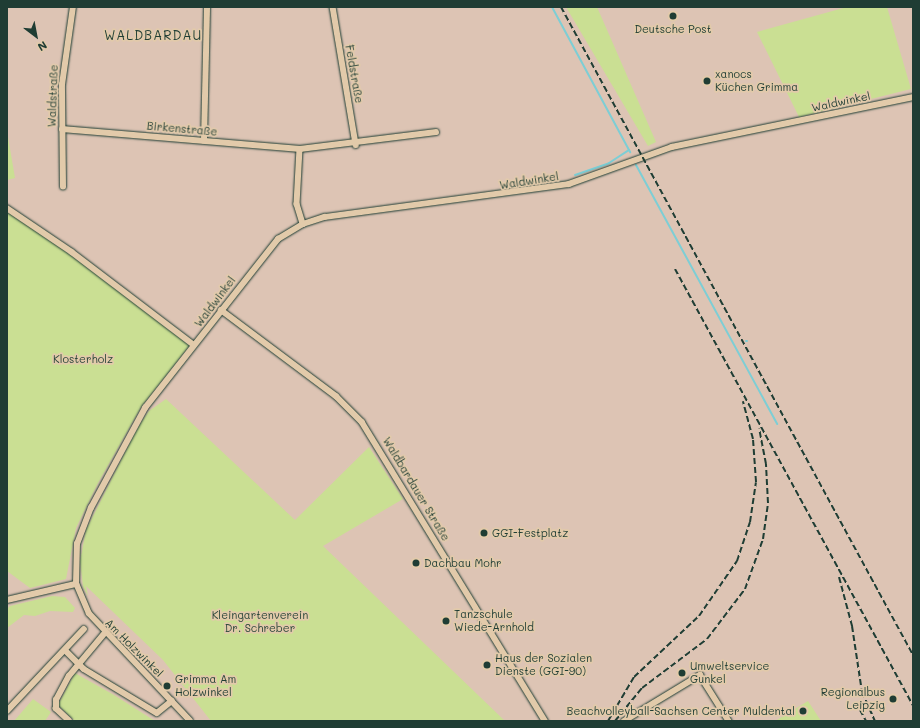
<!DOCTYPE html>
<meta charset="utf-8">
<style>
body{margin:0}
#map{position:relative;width:920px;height:728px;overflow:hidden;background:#ddc4b4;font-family:Mali,sans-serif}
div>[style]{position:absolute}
.green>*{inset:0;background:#cadf93}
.stream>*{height:2px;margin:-1px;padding:0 1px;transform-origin:1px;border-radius:1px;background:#7dced5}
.roads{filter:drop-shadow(0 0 1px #1f3d34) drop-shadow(0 0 1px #1f3d34)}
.street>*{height:5.5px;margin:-2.75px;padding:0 2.75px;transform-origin:2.75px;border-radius:2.75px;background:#e2caaa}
.rail>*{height:2px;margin-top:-1px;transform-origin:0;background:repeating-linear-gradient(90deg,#1f3d34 0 6px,transparent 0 9px)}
.dots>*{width:11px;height:11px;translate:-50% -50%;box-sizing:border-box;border:2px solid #e2caaa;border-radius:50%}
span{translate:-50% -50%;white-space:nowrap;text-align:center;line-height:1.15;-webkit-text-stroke:3.5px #e2caaa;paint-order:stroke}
.poi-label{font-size:11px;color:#1f3d34}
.left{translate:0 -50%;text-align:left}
.right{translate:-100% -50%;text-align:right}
.street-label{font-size:11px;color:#1f3d34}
.park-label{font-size:11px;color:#284539}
.quarter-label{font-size:13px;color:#1f3d34;letter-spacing:1px}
.frame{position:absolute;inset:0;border:8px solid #1f3d34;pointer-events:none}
.north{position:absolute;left:16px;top:16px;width:40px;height:40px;-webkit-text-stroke:3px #e2caaa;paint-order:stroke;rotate:148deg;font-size:11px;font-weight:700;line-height:16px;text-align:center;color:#1f3d34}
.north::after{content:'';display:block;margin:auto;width:14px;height:18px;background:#1f3d34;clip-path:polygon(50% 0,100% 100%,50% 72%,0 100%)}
</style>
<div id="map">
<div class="green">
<i style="clip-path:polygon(566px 7px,597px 7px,656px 142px,648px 146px)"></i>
<i style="clip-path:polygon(847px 7px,887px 7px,911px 89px,799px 117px,757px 32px)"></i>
<i style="clip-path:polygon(7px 131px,15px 178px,7px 180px)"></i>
<i style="clip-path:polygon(7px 210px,37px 228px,190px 345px,141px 407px,98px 483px,76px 528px,66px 579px,30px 588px,7px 571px)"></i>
<i style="clip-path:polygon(166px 399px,295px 520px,369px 447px,403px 499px,323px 546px,505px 721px,211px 721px,163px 660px,86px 586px,88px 596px,83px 587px,80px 561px,86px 530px,138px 427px,149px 411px)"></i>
<i style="clip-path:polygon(52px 596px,65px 597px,75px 608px,73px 612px,50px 611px,35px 616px,24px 615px,7px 628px,7px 609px,10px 606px)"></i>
<i style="clip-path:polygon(75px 673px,114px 695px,155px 721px,75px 721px,58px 705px)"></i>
<i style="clip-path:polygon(33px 699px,51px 712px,45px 721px,14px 721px)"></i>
<i style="clip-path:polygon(808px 701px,821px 721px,775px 721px)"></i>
</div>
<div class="stream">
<i style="left:552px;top:7px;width:165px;rotate:61.7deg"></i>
<i style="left:636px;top:165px;width:295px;rotate:61.4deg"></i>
<i style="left:575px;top:175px;width:36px;rotate:-19deg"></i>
<i style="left:609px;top:163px;width:24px;rotate:-33deg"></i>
<i style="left:746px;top:341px;width:1px"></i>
</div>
<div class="roads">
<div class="street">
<i style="left:333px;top:7px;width:140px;rotate:80.5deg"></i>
<i style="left:62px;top:129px;width:239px;rotate:4.8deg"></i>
<i style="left:300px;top:149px;width:137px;rotate:-7.1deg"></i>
<i style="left:204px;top:141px;width:134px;rotate:-88.7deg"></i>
<i style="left:300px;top:149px;width:55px;rotate:93.1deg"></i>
<i style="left:297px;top:204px;width:21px;rotate:73deg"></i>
<i style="left:63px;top:187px;width:102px;rotate:-90.6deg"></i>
<i style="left:62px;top:85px;width:79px;rotate:-82deg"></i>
<i style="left:7px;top:208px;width:78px;rotate:34.1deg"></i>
<i style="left:72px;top:252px;width:153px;rotate:37.3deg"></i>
<i style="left:221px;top:310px;width:144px;rotate:36.8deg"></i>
<i style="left:336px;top:396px;width:37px;rotate:45deg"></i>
<i style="left:362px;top:422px;width:351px;rotate:58.5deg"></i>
<i style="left:7px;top:600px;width:71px;rotate:-13.1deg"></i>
<i style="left:66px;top:651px;width:25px;rotate:45deg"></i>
<i style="left:84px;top:669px;width:85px;rotate:31.1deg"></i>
<i style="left:157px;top:713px;width:19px;rotate:-39deg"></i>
<i style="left:7px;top:711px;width:112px;rotate:-46.8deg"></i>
<i style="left:69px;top:721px;width:18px;rotate:-137deg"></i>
<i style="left:56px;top:709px;width:9px;rotate:-90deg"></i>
<i style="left:56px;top:700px;width:27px;rotate:-62deg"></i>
<i style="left:69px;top:676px;width:55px;rotate:-50.2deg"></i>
<i style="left:190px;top:721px;width:147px;rotate:-133.3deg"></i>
<i style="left:89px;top:614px;width:33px;rotate:-113deg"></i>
<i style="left:76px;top:584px;width:40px;rotate:-88.6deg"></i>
<i style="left:77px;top:544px;width:39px;rotate:-69deg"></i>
<i style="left:91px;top:508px;width:114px;rotate:-61.6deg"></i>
<i style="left:145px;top:408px;width:215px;rotate:-51.8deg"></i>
<i style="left:278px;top:239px;width:29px;rotate:-31deg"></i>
<i style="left:303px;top:224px;width:23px;rotate:-18deg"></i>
<i style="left:325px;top:217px;width:246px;rotate:-7.7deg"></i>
<i style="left:569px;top:184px;width:109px;rotate:-19.8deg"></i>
<i style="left:672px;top:147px;width:246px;rotate:-11.7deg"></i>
<i style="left:624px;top:721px;width:89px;rotate:-31.2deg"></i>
<i style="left:700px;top:675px;width:54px;rotate:57.8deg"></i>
</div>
</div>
<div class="rail">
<i style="left:561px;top:7px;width:737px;rotate:61.49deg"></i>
<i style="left:675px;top:269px;width:498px;rotate:61.4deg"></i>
<i style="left:839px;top:577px;width:51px;rotate:75.1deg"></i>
<i style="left:852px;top:626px;width:67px;rotate:81.4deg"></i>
<i style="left:862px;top:692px;width:32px;rotate:66deg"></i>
<i style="left:860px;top:710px;width:13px;rotate:61deg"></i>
<i style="left:608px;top:721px;width:51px;rotate:-59.4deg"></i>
<i style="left:634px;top:677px;width:89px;rotate:-43.2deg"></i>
<i style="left:699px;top:616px;width:67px;rotate:-55.4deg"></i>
<i style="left:737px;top:561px;width:41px;rotate:-71.6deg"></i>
<i style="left:750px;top:522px;width:40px;rotate:-81.5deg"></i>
<i style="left:756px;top:482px;width:43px;rotate:-94deg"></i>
<i style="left:753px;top:439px;width:39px;rotate:-105deg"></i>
<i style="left:615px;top:721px;width:43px;rotate:-50.7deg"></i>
<i style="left:642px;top:688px;width:81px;rotate:-37deg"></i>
<i style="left:707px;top:639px;width:63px;rotate:-52.8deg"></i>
<i style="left:745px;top:589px;width:53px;rotate:-70.2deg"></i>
<i style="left:763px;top:539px;width:36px;rotate:-82deg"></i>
<i style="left:768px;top:503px;width:39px;rotate:-93deg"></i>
<i style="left:766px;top:464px;width:36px;rotate:-101deg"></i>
</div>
<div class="dots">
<i style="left:673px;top:16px;background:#1f3d34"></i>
<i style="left:707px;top:81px;background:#1f3d34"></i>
<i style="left:484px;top:533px;background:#1f3d34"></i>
<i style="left:416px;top:563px;background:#1f3d34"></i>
<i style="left:446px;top:621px;background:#1f3d34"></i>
<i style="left:487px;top:665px;background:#1f3d34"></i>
<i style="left:682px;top:673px;background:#1f3d34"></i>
<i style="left:167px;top:686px;background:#1f3d34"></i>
<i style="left:893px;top:699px;background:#1f3d34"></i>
<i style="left:803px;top:711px;background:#1f3d34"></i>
</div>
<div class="poi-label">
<span style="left:673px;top:29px">Deutsche Post</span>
<span class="left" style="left:715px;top:81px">xanocs<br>Küchen Grimma</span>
<span class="left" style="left:492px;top:533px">GGI-Festplatz</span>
<span class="left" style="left:424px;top:563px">Dachbau Mohr</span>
<span class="left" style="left:454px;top:621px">Tanzschule<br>Wiede-Arnhold</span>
<span class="left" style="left:495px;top:665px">Haus der Sozialen<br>Dienste (GGI-90)</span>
<span class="left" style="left:690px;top:673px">Umweltservice<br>Gunkel</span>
<span class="left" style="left:175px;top:686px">Grimma Am<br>Holzwinkel</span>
<span class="right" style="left:885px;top:699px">Regionalbus<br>Leipzig</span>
<span class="right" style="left:795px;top:711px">Beachvolleyball-Sachsen Center Muldental</span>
</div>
<div class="street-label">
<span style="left:354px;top:74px;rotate:80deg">Feldstraße</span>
<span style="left:53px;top:96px;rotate:-88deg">Waldstraße</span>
<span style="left:841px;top:102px;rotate:-12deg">Waldwinkel</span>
<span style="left:182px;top:129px;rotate:5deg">Birkenstraße</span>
<span style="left:529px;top:181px;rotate:-9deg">Waldwinkel</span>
<span style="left:215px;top:302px;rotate:-53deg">Waldwinkel</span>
<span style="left:416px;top:489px;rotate:59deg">Waldbardauer Straße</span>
<span style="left:134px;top:648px;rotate:45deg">Am Holzwinkel</span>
</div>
<div class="park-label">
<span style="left:83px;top:359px">Klosterholz</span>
<span style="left:260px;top:622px">Kleingartenverein<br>Dr. Schreber</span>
</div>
<div class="quarter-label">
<span style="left:153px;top:35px">WALDBARDAU</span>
</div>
<div class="frame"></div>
<div class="north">N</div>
</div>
